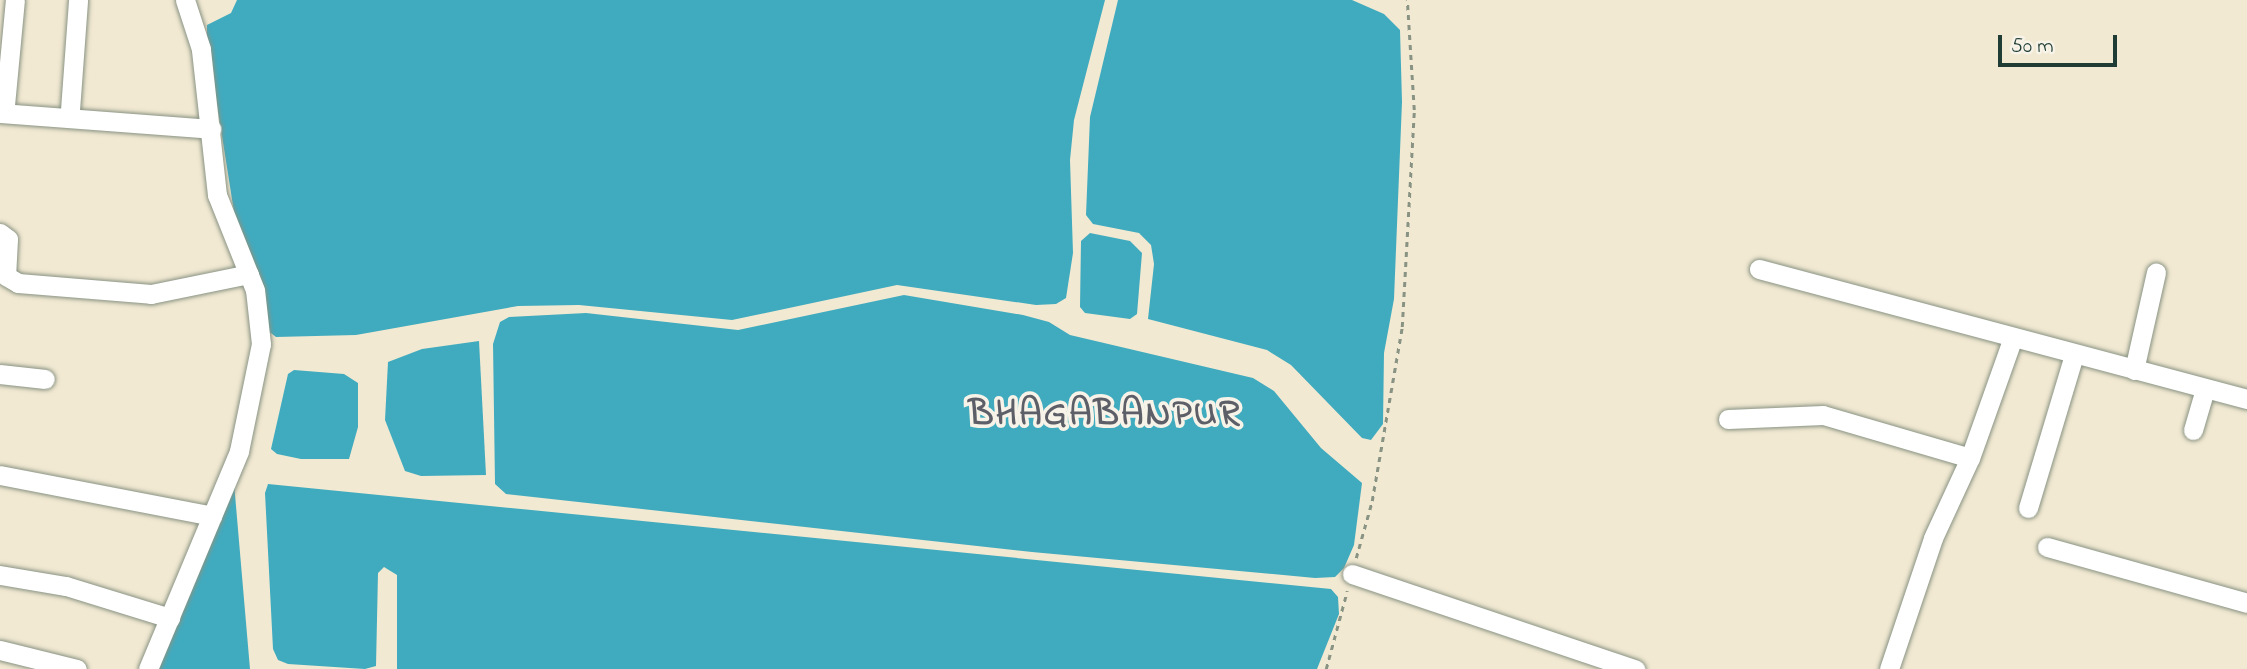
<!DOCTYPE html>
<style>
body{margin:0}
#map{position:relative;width:2247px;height:669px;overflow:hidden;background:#f2e9d2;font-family:"Indie Flower",sans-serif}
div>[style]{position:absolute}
.water>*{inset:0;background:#40abbf}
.path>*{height:2.5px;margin-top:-1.25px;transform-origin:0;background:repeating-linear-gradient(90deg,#889383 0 5px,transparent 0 10px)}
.roads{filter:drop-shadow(0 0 2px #889383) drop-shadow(0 0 2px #889383)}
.minor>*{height:19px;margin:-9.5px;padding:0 9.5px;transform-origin:9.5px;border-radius:9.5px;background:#fff}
span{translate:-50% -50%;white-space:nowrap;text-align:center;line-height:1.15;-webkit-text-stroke:7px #f7f3e8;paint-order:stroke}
.district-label{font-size:37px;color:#5c5f68;font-weight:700;letter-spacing:2px}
.scale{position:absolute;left:1998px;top:35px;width:119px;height:32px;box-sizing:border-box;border:4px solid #1f3d34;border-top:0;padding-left:9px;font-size:21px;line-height:24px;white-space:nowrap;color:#1f3d34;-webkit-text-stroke:5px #f7f3e8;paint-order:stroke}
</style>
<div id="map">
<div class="water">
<i style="clip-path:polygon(237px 0,1105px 0,1074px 120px,1070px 160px,1073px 253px,1066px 298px,1056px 304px,1036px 305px,897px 285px,732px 320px,579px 305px,518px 306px,356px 335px,276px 337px,267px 330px,234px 212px,207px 41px,207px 25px,231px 13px)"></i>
<i style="clip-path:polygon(1118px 0,1352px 0,1384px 14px,1400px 30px,1402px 102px,1394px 299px,1384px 353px,1383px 424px,1371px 440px,1362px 438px,1291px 365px,1267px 350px,1148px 319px,1154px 264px,1151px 245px,1139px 233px,1093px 224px,1086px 215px,1090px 117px)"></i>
<i style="clip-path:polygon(1090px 233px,1130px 241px,1142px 253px,1137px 314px,1130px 319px,1085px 313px,1080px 307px,1081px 241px)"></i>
<i style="clip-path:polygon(904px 295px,1023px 315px,1049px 322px,1070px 335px,1253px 378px,1274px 391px,1321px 448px,1362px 483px,1354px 545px,1344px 568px,1335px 577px,1315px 578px,1032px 552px,506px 494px,495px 484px,493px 344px,500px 322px,509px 317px,586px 313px,738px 330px)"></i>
<i style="clip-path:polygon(479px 341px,486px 475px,421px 476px,405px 471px,385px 420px,388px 362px,422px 349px)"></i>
<i style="clip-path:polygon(294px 370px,344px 374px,358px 383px,358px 427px,349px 459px,301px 459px,277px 454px,271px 449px,288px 374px)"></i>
<i style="clip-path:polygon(234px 483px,250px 669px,153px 669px)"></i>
<i style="clip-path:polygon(268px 484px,1331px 589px,1338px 597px,1339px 614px,1317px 669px,397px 669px,397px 575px,384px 567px,378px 573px,376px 666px,365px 669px,288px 664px,278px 660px,273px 649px,265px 493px)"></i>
</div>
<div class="path">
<i style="left:1356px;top:558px;width:59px;rotate:-74.3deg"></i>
<i style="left:1372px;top:501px;width:177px;rotate:-80.2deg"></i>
<i style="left:1402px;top:327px;width:217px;rotate:-86.8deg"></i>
<i style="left:1414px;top:110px;width:110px;rotate:-93.6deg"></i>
<i style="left:1326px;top:669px;width:81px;rotate:-74.9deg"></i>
</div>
<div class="roads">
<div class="minor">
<i style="left:5px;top:105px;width:105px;rotate:-84.6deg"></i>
<i style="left:70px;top:110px;width:110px;rotate:-85.8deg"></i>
<i style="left:0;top:113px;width:212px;rotate:4.3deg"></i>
<i style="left:0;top:233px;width:10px;rotate:37deg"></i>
<i style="left:8px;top:239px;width:37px;rotate:93deg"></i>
<i style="left:6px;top:276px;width:14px;rotate:30deg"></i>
<i style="left:18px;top:283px;width:133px;rotate:4.7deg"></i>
<i style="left:151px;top:294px;width:100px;rotate:-11.5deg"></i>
<i style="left:1759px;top:269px;width:505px;rotate:14.92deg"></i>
<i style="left:2134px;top:370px;width:100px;rotate:-77.3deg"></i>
<i style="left:0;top:374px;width:45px;rotate:6.3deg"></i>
<i style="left:1728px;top:419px;width:95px;rotate:-2.4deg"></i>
<i style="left:1823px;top:415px;width:153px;rotate:16.3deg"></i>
<i style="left:2193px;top:430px;width:43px;rotate:-73.7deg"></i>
<i style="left:0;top:475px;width:216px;rotate:10.9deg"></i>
<i style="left:2028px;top:508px;width:160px;rotate:-73.3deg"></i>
<i style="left:2047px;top:547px;width:208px;rotate:15.6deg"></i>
<i style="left:1352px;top:574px;width:299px;rotate:18.6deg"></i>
<i style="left:0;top:575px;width:67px;rotate:9.5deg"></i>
<i style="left:66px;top:586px;width:109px;rotate:17.1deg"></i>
<i style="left:0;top:650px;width:79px;rotate:13.9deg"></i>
<i style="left:148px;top:669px;width:236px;rotate:-67.3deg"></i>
<i style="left:239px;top:451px;width:109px;rotate:-78.4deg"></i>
<i style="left:261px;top:344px;width:54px;rotate:-96.3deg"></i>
<i style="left:255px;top:290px;width:102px;rotate:-111.8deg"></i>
<i style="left:217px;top:195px;width:147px;rotate:-96.3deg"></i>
<i style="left:201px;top:49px;width:52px;rotate:-108.1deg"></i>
<i style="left:1889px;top:669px;width:138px;rotate:-71.4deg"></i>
<i style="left:1933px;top:538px;width:88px;rotate:-65.2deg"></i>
<i style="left:1970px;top:458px;width:128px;rotate:-70.4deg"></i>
</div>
</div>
<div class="district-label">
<span style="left:1105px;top:415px">BHAGABANPUR</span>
</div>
<div class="scale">50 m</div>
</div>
